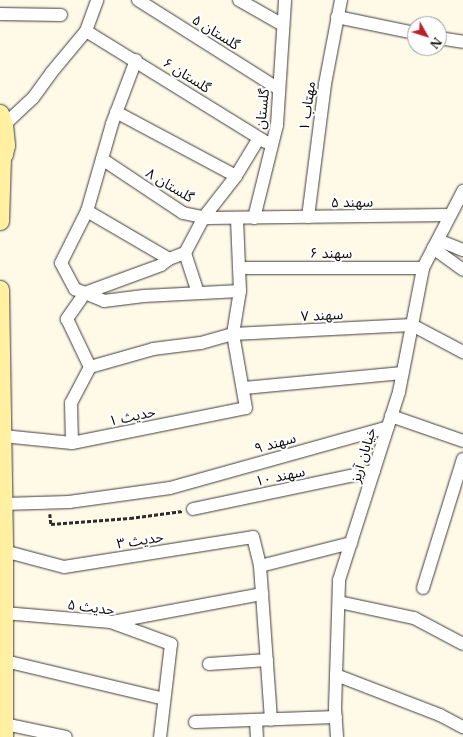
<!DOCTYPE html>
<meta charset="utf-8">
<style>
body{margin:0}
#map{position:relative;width:463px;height:737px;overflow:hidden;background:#fff9e7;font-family:"Libre Baskerville","Noto Sans Arabic",serif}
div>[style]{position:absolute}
.path>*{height:2.5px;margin-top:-1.25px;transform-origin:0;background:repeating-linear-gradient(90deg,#2c2c2c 0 4px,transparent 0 6px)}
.roads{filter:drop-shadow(0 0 1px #3d3d3d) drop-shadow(0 0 1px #3d3d3d)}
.street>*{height:12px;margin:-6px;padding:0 6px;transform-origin:6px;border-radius:6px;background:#fff}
.secondary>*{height:17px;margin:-8.5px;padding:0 8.5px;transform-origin:8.5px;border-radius:8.5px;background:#fff0a2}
span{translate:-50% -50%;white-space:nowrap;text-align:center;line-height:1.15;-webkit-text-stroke:4px #fff;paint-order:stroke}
.street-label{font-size:14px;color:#0a0a0a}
.north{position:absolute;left:407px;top:16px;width:40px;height:40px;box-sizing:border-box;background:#fff;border:1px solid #9d9d9d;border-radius:50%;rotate:129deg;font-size:11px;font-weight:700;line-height:16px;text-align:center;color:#0a0a0a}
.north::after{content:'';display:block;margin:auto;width:14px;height:18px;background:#bb202f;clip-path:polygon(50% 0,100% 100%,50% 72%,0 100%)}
</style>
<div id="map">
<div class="path">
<i style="left:50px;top:514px;width:10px;rotate:84deg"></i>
<i style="left:51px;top:524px;width:79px;rotate:-4.3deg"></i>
<i style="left:130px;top:518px;width:53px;rotate:-7.5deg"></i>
</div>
<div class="roads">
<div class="street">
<i style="left:138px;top:0;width:167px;rotate:32.3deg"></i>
<i style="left:239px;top:0;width:51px;rotate:29.6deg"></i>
<i style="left:0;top:14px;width:61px;rotate:0.9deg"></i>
<i style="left:337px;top:17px;width:80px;rotate:11.6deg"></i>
<i style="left:86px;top:31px;width:211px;rotate:31.7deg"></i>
<i style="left:439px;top:38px;width:24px;rotate:9deg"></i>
<i style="left:136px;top:60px;width:68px;rotate:110.6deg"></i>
<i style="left:112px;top:124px;width:91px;rotate:106deg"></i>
<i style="left:87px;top:211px;width:58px;rotate:116.6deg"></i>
<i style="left:61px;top:263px;width:30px;rotate:62deg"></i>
<i style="left:75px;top:289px;width:31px;rotate:22deg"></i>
<i style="left:104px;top:301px;width:40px;rotate:-7.1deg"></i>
<i style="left:144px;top:296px;width:96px;rotate:-3deg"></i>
<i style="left:116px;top:112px;width:136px;rotate:28.1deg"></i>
<i style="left:4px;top:125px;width:40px;rotate:-43deg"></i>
<i style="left:33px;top:98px;width:31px;rotate:-54deg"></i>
<i style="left:51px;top:73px;width:55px;rotate:-50.2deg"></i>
<i style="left:86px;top:31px;width:33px;rotate:-70deg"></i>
<i style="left:102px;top:159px;width:97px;rotate:33.7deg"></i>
<i style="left:183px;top:213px;width:25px;rotate:12deg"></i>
<i style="left:207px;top:218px;width:243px;rotate:-0.7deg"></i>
<i style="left:87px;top:211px;width:95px;rotate:30.3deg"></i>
<i style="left:308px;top:217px;width:134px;rotate:-82.7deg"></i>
<i style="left:325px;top:84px;width:86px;rotate:-79.2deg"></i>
<i style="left:254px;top:218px;width:96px;rotate:-76.1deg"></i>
<i style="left:277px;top:125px;width:125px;rotate:-86.3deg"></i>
<i style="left:438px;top:240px;width:27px;rotate:22deg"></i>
<i style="left:433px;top:248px;width:37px;rotate:36deg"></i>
<i style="left:185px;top:253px;width:42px;rotate:72deg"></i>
<i style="left:239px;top:268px;width:184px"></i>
<i style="left:85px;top:293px;width:81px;rotate:-20.2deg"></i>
<i style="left:161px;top:265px;width:10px;rotate:-37deg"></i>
<i style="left:169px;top:259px;width:17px;rotate:-21deg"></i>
<i style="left:185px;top:253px;width:41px;rotate:-62.2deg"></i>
<i style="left:204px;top:217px;width:52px;rotate:-52deg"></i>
<i style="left:236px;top:176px;width:44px;rotate:-58.8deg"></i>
<i style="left:85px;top:293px;width:32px;rotate:125deg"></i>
<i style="left:67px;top:319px;width:53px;rotate:64.4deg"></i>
<i style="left:90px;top:367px;width:66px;rotate:-15.9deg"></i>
<i style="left:153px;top:349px;width:48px;rotate:-7.1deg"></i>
<i style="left:201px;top:343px;width:33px;rotate:-16deg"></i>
<i style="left:233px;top:334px;width:179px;rotate:-2.9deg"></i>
<i style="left:412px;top:325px;width:58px;rotate:27.9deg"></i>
<i style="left:244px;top:388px;width:159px;rotate:-5.4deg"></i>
<i style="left:391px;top:416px;width:76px;rotate:19.1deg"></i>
<i style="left:3px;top:436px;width:69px;rotate:5.8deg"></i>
<i style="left:72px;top:443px;width:177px;rotate:-11.4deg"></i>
<i style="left:246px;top:408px;width:75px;rotate:-100deg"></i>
<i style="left:233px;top:334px;width:44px;rotate:-80.8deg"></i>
<i style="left:240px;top:291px;width:73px;rotate:-92.4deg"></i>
<i style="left:72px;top:443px;width:40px;rotate:-91.4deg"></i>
<i style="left:71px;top:403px;width:41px;rotate:-62.2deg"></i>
<i style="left:4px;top:504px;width:65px;rotate:-1.8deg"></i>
<i style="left:69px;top:502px;width:102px;rotate:-7.9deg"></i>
<i style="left:170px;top:488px;width:226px;rotate:-15.6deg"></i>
<i style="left:193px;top:509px;width:185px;rotate:-11.9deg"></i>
<i style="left:4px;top:551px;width:62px;rotate:14.9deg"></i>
<i style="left:64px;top:567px;width:191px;rotate:-9deg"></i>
<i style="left:253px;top:537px;width:30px;rotate:76deg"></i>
<i style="left:260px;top:566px;width:154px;rotate:85.9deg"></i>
<i style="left:260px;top:566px;width:94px;rotate:-14.2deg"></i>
<i style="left:423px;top:588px;width:135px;rotate:-72.8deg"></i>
<i style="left:339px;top:602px;width:77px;rotate:12deg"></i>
<i style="left:414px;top:618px;width:55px;rotate:28deg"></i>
<i style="left:4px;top:613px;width:107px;rotate:4.8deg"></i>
<i style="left:111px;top:622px;width:64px;rotate:20.1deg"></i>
<i style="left:171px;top:644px;width:94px;rotate:96.7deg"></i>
<i style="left:112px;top:622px;width:153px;rotate:-10.6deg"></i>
<i style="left:5px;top:661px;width:163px;rotate:13.4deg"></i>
<i style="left:209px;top:664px;width:58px;rotate:-3.9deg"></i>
<i style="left:336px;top:675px;width:111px;rotate:21deg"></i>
<i style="left:440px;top:715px;width:26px;rotate:28deg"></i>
<i style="left:256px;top:720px;width:17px;rotate:87deg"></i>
<i style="left:195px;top:722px;width:141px;rotate:-2deg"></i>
<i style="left:5px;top:724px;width:62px;rotate:12deg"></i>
<i style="left:337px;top:737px;width:28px;rotate:-94deg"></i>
<i style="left:335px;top:709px;width:129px;rotate:-88.2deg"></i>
<i style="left:339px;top:580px;width:197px;rotate:-72.3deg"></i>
<i style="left:399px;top:392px;width:126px;rotate:-79deg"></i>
<i style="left:423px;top:268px;width:87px;rotate:-62.5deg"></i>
</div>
<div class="secondary">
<i style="left:0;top:113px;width:13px;rotate:72deg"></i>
<i style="left:4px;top:125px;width:20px;rotate:84deg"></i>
<i style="left:6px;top:145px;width:9px;rotate:103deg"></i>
<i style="left:4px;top:154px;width:6px;rotate:135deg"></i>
<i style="left:0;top:221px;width:64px;rotate:-88.2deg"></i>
<i style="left:0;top:289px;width:262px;rotate:89.1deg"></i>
<i style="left:4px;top:551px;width:186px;rotate:90deg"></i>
</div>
</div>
<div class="street-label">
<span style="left:216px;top:32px;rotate:32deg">گلستان ۵</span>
<span style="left:187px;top:75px;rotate:32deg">گلستان ۶</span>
<span style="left:307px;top:106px;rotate:-82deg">مهتاب ۱</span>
<span style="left:262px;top:109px;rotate:-84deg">گلستان</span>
<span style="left:170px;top:185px;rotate:31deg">گلستان ۸</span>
<span style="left:352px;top:202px;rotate:-1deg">سهند ۵</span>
<span style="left:331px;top:253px">سهند ۶</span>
<span style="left:322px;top:315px;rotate:-3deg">سهند ۷</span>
<span style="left:132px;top:416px;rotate:-12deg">حدیث ۱</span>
<span style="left:275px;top:443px;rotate:-16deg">سهند ۹</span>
<span style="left:363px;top:455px;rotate:-73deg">خیابان آریز</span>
<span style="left:280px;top:476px;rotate:-12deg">سهند ۱۰</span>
<span style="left:140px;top:540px;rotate:-9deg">حدیث ۳</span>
<span style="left:91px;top:607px;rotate:7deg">حدیث ۵</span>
</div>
<div class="north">N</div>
</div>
